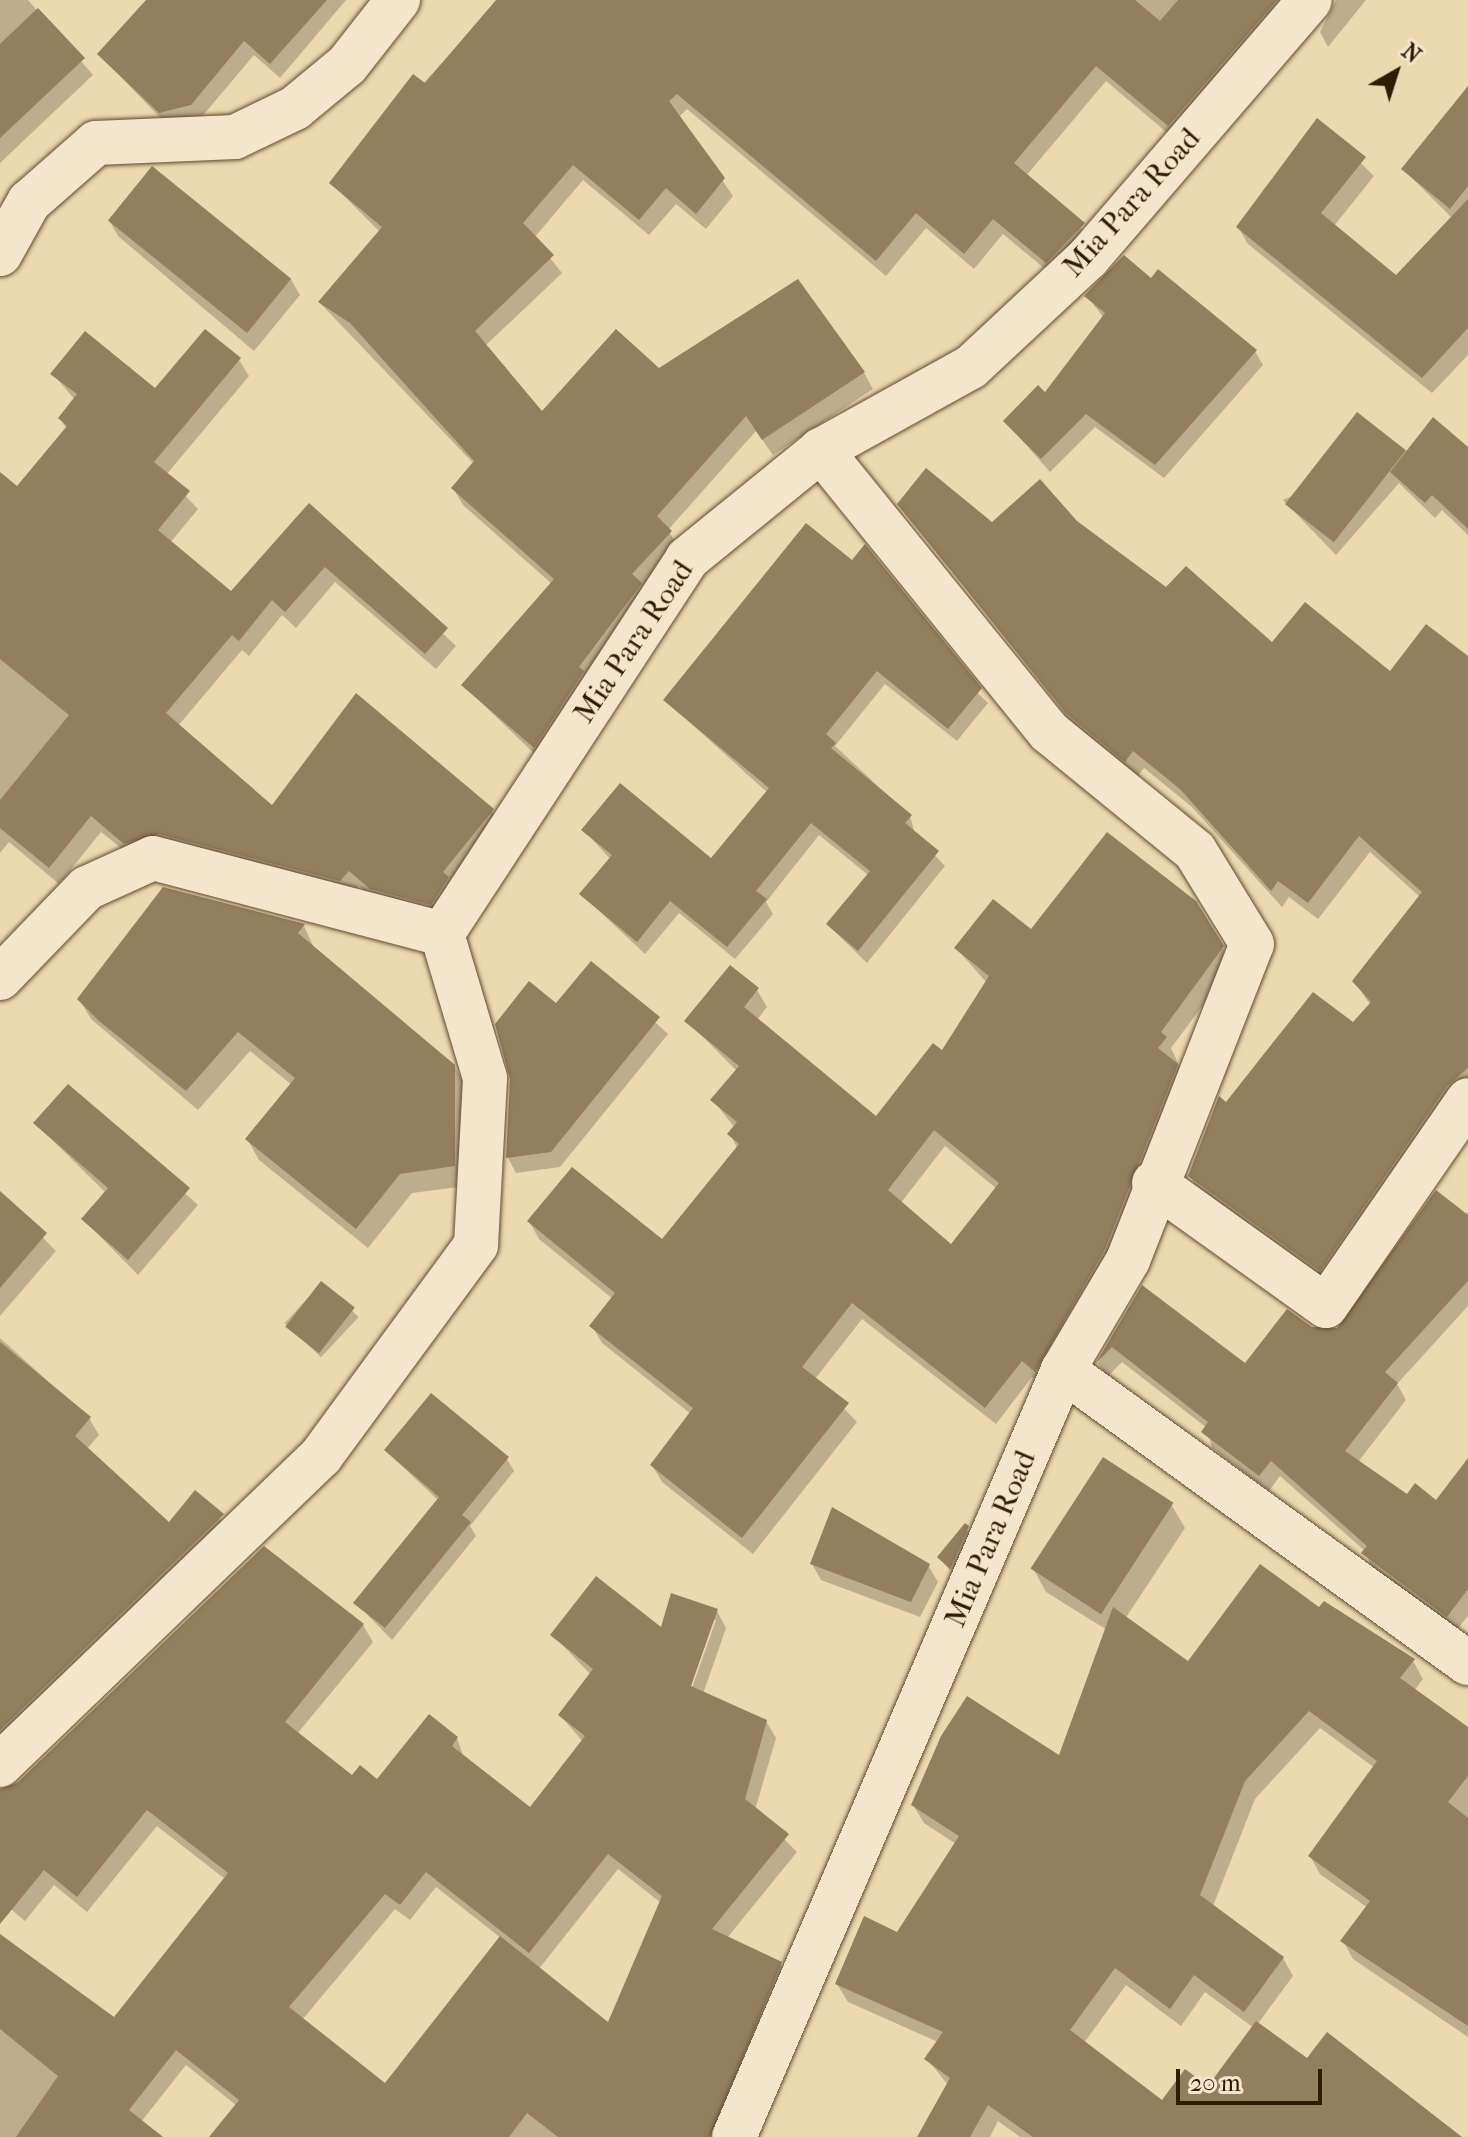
<!DOCTYPE html>
<style>
body{margin:0}
#map{position:relative;width:1468px;height:2137px;overflow:hidden;background:#ecd9b0;font-family:"IM FELL French Canon",serif}
div>[style]{position:absolute}
.shadow>*{inset:0;background:#0003;transform-origin:0 0}
.building>*{inset:0;background:#937e5d;transform-origin:0 0}
.roads{filter:drop-shadow(0 0 2px #604a2e) drop-shadow(0 0 2px #604a2e)}
.street>*{height:44px;margin:-22px;padding:0 22px;transform-origin:22px;border-radius:22px;background:#f3e6cc}
span{translate:-50% -50%;white-space:nowrap;text-align:center;line-height:1.15;-webkit-text-stroke:6px #f3e6cc;paint-order:stroke}
.street-label{font-size:30px;color:#321b03}
.north{position:absolute;left:1356px;top:32px;width:80px;height:80px;-webkit-text-stroke:6px #f3e6cc;paint-order:stroke;rotate:39deg;font-size:22px;font-weight:700;line-height:32px;text-align:center;color:#321b03}
.north::after{content:'';display:block;margin:auto;width:28px;height:36px;background:#321b03;clip-path:polygon(50% 0,100% 100%,50% 72%,0 100%)}
.scale{position:absolute;left:1176px;top:2069px;width:146px;height:36px;box-sizing:border-box;border:4px solid #321b03;border-top:0;padding-left:10px;font-size:24px;line-height:28px;white-space:nowrap;color:#321b03;-webkit-text-stroke:6px #f3e6cc;paint-order:stroke}
</style>
<div id="map">
<div class="shadow">
<i style="clip-path:polygon(0 0,28px 0,93px 75px,0 163px)"></i>
<i style="clip-path:polygon(149px 0,346px 0,280px 78px,254px 55px,199px 120px,169px 127px,99px 54px)"></i>
<i style="clip-path:polygon(499px 0,1300px 0,1178px 142px,1106px 81px,1026px 176px,1093px 240px,1056px 278px,1003px 234px,974px 269px,926px 228px,886px 276px,687px 109px,679px 117px,733px 196px,706px 229px,676px 204px,649px 235px,583px 180px,534px 238px,562px 273px,485px 346px,542px 414px,658px 370px,864px 373px,873px 389px,773px 455px,756px 431px,668px 530px,680px 549px,544px 763px,463px 685px,552px 584px,463px 505px,453px 488px,474px 464px,320px 303px,380px 232px,332px 184px)"></i>
<i style="clip-path:polygon(1336px 0,1366px 0,1328px 47px,1320px 32px)"></i>
<i style="clip-path:polygon(1468px 90px,1468px 355px,1432px 393px,1248px 244px,1238px 227px,1318px 121px,1374px 176px,1334px 226px,1396px 278px,1452px 218px,1403px 169px)"></i>
<i style="clip-path:polygon(109px 220px,291px 279px,300px 295px,254px 351px,118px 236px)"></i>
<i style="clip-path:polygon(1151px 281px,1255px 351px,1263px 365px,1164px 478px,1095px 427px,1050px 472px,1005px 421px,1046px 395px,1104px 318px,1087px 296px)"></i>
<i style="clip-path:polygon(239px 360px,249px 376px,166px 475px,198px 509px,170px 543px,231px 594px,309px 506px,456px 646px,436px 669px,335px 582px,296px 628px,282px 615px,249px 656px,242px 650px,178px 726px,272px 808px,492px 811px,502px 827px,440px 921px,382px 906px,359px 886px,350px 897px,135px 859px,101px 832px,59px 884px,9px 842px,0 853px,0 475px,17px 488px,67px 430px,60px 418px,75px 400px,53px 374px,155px 391px)"></i>
<i style="clip-path:polygon(1468px 449px,1468px 535px,1442px 510px,1435px 518px,1399px 483px,1336px 555px,1283px 500px,1404px 451px)"></i>
<i style="clip-path:polygon(899px 504px,992px 524px,1076px 522px,1167px 590px,1272px 644px,1390px 674px,1468px 659px,1468px 1097px,1331px 1287px,1200px 1194px,1190px 1176px,1227px 1105px,1353px 1025px,1371px 1006px,1354px 981px,1420px 897px,1370px 852px,1318px 919px,1289px 897px,1282px 907px,1192px 807px,1144px 768px,1136px 778px,1079px 732px)"></i>
<i style="clip-path:polygon(806px 526px,988px 703px,957px 741px,885px 684px,835px 746px,910px 816px,915px 834px,945px 866px,867px 963px,828px 925px,868px 875px,819px 835px,766px 902px,773px 914px,735px 959px,679px 913px,645px 954px,582px 895px,611px 860px,584px 830px,712px 860px,768px 793px,666px 701px)"></i>
<i style="clip-path:polygon(164px 889px,304px 926px,314px 948px,454px 1066px,466px 1087px,466px 1186px,412px 1193px,368px 1248px,259px 1160px,248px 1140px,292px 1085px,250px 1051px,198px 1110px,91px 1019px,79px 999px)"></i>
<i style="clip-path:polygon(evenodd,1195px 902px,1233px 965px,1171px 1048px,1187px 1083px,1045px 1387px,1032px 1377px,996px 1424px,862px 1319px,815px 1379px,857px 1422px,753px 1554px,662px 1482px,652px 1465px,691px 1414px,602px 1343px,592px 1326px,613px 1299px,539px 1239px,529px 1221px,662px 1242px,738px 1149px,730px 1134px,735px 1128px,713px 1100px,737px 1071px,687px 1021px,757px 990px,767px 1007px,757px 1020px,876px 1119px,943px 1053px,987px 983px,956px 948px,1195px 902px,945px 1146px,997px 1189px,951px 1246px,900px 1204px,945px 1146px)"></i>
<i style="clip-path:polygon(591px 964px,668px 1034px,560px 1167px,516px 1173px,508px 1158px,512px 1079px)"></i>
<i style="clip-path:polygon(68px 1087px,198px 1205px,138px 1275px,83px 1219px,106px 1193px,36px 1124px)"></i>
<i style="clip-path:polygon(0 1194px,56px 1251px,0 1316px)"></i>
<i style="clip-path:polygon(1468px 1212px,1468px 1306px,1397px 1384px,1406px 1400px,1358px 1462px,1407px 1496px,1437px 1503px,1468px 1462px,1468px 1616px,1456px 1631px,1372px 1569px,1365px 1551px,1280px 1476px,1269px 1491px,1212px 1448px,1207px 1428px,1122px 1362px,1107px 1377px,1098px 1363px,1143px 1288px,1246px 1366px,1311px 1329px,1338px 1330px)"></i>
<i style="left:322px;top:1283px;width:50px;height:55px;rotate:43deg"></i>
<i style="clip-path:polygon(0 1338px,89px 1418px,99px 1435px,87px 1449px,170px 1524px,195px 1493px,232px 1532px,0 1756px)"></i>
<i style="clip-path:polygon(386px 1451px,507px 1459px,514px 1471px,470px 1526px,476px 1536px,392px 1640px,356px 1603px,439px 1501px)"></i>
<i style="clip-path:polygon(evenodd,1171px 1504px,1185px 1528px,1125px 1619px,1189px 1664px,1320px 1610px,1413px 1661px,1423px 1679px,1414px 1691px,1468px 1732px,1468px 2037px,1353px 1959px,1343px 1941px,1368px 1908px,1320px 1874px,1310px 1856px,1375px 1768px,1320px 1728px,1255px 1799px,1213px 1906px,1283px 1958px,1293px 1976px,1257px 2025px,1307px 2061px,1459px 2137px,1020px 2137px,998px 2121px,990px 2137px,919px 2137px,948px 2085px,927px 2059px,938px 2042px,848px 2002px,837px 1984px,898px 1935px,956px 1844px,924px 1823px,913px 1805px,1060px 1758px,1107px 1630px,1046px 1592px,1033px 1568px,1171px 1504px,1126px 1985px,1181px 2026px,1205px 1992px,1254px 2028px,1209px 2089px,1162px 2103px,1084px 2043px,1126px 1985px)"></i>
<i style="clip-path:polygon(968px 1530px,972px 1535px,955px 1575px,939px 1558px)"></i>
<i style="clip-path:polygon(812px 1564px,928px 1565px,938px 1582px,920px 1617px,821px 1580px)"></i>
<i style="clip-path:polygon(evenodd,717px 1611px,726px 1628px,703px 1694px,766px 1721px,776px 1738px,755px 1810px,797px 1852px,727px 1938px,780px 1964px,790px 1981px,727px 2137px,212px 2137px,237px 2106px,186px 2065px,141px 2122px,160px 2137px,0 2137px,0 1948px,115px 2020px,225px 1879px,157px 1826px,87px 1912px,54px 1885px,25px 1921px,0 1900px,0 1790px,363px 1625px,373px 1642px,297px 1734px,352px 1777px,378px 1781px,457px 1738px,464px 1758px,531px 1809px,583px 1742px,560px 1715px,591px 1675px,553px 1635px,662px 1630px,717px 1611px,712px 1620px,716px 1620px,689px 1696px,685px 1695px,712px 1620px,717px 1611px,618px 1869px,661px 1903px,609px 2025px,538px 1970px,618px 1869px,717px 1611px,436px 1887px,501px 1938px,385px 2085px,302px 2020px,395px 1909px,410px 1920px,436px 1887px)"></i>
</div>
<div class="building">
<i style="clip-path:polygon(146px 0,327px 0,270px 64px,244px 41px,191px 105px,159px 113px,97px 54px)"></i>
<i style="clip-path:polygon(496px 0,1135px 0,1160px 21px,1178px 0,1277px 0,1168px 126px,1096px 66px,1014px 163px,1085px 223px,1046px 263px,993px 219px,964px 254px,916px 213px,876px 261px,677px 94px,669px 101px,725px 178px,696px 214px,666px 188px,639px 220px,573px 165px,523px 223px,554px 255px,475px 331px,542px 411px,616px 329px,659px 368px,798px 279px,865px 372px,762px 440px,746px 416px,657px 516px,672px 531px,632px 574px,642px 583px,579px 667px,584px 671px,534px 748px,461px 685px,554px 579px,451px 488px,474px 461px,350px 323px,318px 302px,382px 227px,329px 183px,413px 74px,425px 83px)"></i>
<i style="clip-path:polygon(38px 8px,85px 58px,0 138px,0 44px)"></i>
<i style="clip-path:polygon(1468px 86px,1468px 186px,1450px 209px,1401px 169px)"></i>
<i style="clip-path:polygon(1317px 118px,1366px 157px,1321px 213px,1396px 275px,1468px 199px,1468px 328px,1422px 378px,1236px 227px)"></i>
<i style="left:152px;top:166px;width:179px;height:70px;rotate:39deg"></i>
<i style="clip-path:polygon(1124px 255px,1151px 278px,1158px 269px,1257px 350px,1155px 465px,1086px 414px,1041px 459px,1003px 421px,1038px 385px,1045px 392px,1105px 313px,1084px 296px)"></i>
<i style="clip-path:polygon(205px 329px,241px 358px,154px 462px,190px 491px,158px 530px,231px 591px,309px 503px,448px 628px,425px 654px,325px 567px,285px 612px,272px 600px,239px 641px,232px 635px,166px 713px,272px 805px,356px 693px,494px 809px,443px 872px,449px 877px,431px 905px,370px 889px,349px 871px,340px 881px,159px 834px,124px 844px,91px 816px,49px 868px,0 828px,0 800px,69px 715px,0 659px,0 472px,17px 486px,67px 426px,58px 418px,77px 394px,50px 374px,85px 331px,155px 388px)"></i>
<i style="left:1357px;top:412px;width:62px;height:117px;rotate:38deg"></i>
<i style="clip-path:polygon(1433px 417px,1468px 447px,1468px 529px,1432px 495px,1425px 503px,1390px 472px)"></i>
<i style="clip-path:polygon(926px 468px,992px 522px,1040px 479px,1077px 521px,1166px 587px,1186px 566px,1272px 642px,1305px 602px,1390px 671px,1426px 624px,1468px 656px,1468px 1068px,1447px 1086px,1320px 1271px,1188px 1176px,1219px 1096px,1226px 1102px,1313px 992px,1353px 1022px,1371px 1002px,1352px 981px,1422px 892px,1359px 836px,1308px 903px,1278px 881px,1271px 891px,1180px 789px,1133px 751px,1125px 762px,1067px 714px,897px 504px)"></i>
<i style="clip-path:polygon(806px 523px,852px 560px,865px 544px,982px 688px,948px 729px,877px 671px,826px 734px,836px 743px,831px 748px,912px 815px,905px 823px,939px 851px,858px 951px,826px 924px,870px 871px,811px 823px,756px 891px,767px 899px,727px 947px,670px 901px,637px 942px,579px 894px,612px 855px,581px 830px,620px 783px,711px 858px,769px 788px,663px 700px)"></i>
<i style="clip-path:polygon(evenodd,1107px 832px,1196px 901px,1224px 946px,1161px 1032px,1167px 1037px,1158px 1048px,1178px 1064px,1105px 1249px,1035px 1372px,1022px 1361px,985px 1408px,852px 1303px,802px 1367px,849px 1403px,742px 1538px,650px 1465px,693px 1408px,589px 1326px,615px 1293px,527px 1221px,572px 1167px,662px 1239px,739px 1144px,727px 1134px,737px 1122px,710px 1100px,739px 1066px,684px 1021px,730px 965px,759px 988px,744px 1007px,876px 1116px,933px 1043px,942px 1050px,989px 976px,954px 948px,993px 899px,1031px 929px,1107px 832px,934px 1130px,999px 1183px,951px 1244px,888px 1190px,934px 1130px)"></i>
<i style="clip-path:polygon(163px 887px,305px 924px,298px 933px,455px 1065px,455px 1166px,400px 1174px,356px 1229px,245px 1139px,295px 1078px,238px 1032px,186px 1091px,99px 1021px,77px 999px)"></i>
<i style="clip-path:polygon(591px 961px,660px 1017px,551px 1152px,506px 1158px,510px 1079px,495px 1024px,529px 981px,556px 1003px)"></i>
<i style="clip-path:polygon(68px 1084px,190px 1188px,128px 1260px,81px 1219px,108px 1188px,33px 1123px)"></i>
<i style="clip-path:polygon(1436px 1190px,1468px 1215px,1468px 1281px,1385px 1372px,1398px 1383px,1345px 1451px,1407px 1494px,1415px 1483px,1436px 1500px,1468px 1458px,1468px 1589px,1447px 1617px,1361px 1553px,1367px 1546px,1271px 1461px,1259px 1476px,1201px 1432px,1208px 1422px,1112px 1347px,1096px 1363px,1142px 1285px,1245px 1363px,1287px 1309px,1312px 1327px,1337px 1328px)"></i>
<i style="clip-path:polygon(0 1191px,47px 1233px,0 1288px)"></i>
<i style="left:321px;top:1281px;width:43px;height:58px;rotate:38deg"></i>
<i style="clip-path:polygon(0 1342px,91px 1417px,75px 1436px,169px 1522px,195px 1490px,224px 1514px,0 1730px)"></i>
<i style="clip-path:polygon(431px 1393px,509px 1457px,462px 1515px,471px 1522px,385px 1628px,353px 1603px,439px 1497px,384px 1450px)"></i>
<i style="left:1103px;top:1457px;width:84px;height:133px;rotate:33deg"></i>
<i style="clip-path:polygon(832px 1507px,930px 1564px,911px 1602px,810px 1564px)"></i>
<i style="clip-path:polygon(965px 1523px,969px 1526px,950px 1569px,937px 1557px)"></i>
<i style="clip-path:polygon(evenodd,264px 1546px,364px 1624px,285px 1722px,352px 1775px,360px 1765px,377px 1779px,429px 1714px,458px 1737px,452px 1746px,530px 1807px,585px 1736px,558px 1715px,593px 1669px,550px 1635px,596px 1576px,661px 1627px,671px 1593px,718px 1609px,691px 1686px,767px 1720px,745px 1799px,789px 1834px,712px 1929px,782px 1962px,710px 2137px,558px 2137px,527px 2113px,509px 2137px,209px 2137px,239px 2100px,176px 2050px,129px 2110px,163px 2137px,16px 2137px,58px 2076px,0 2029px,0 1934px,114px 2017px,228px 1873px,147px 1810px,77px 1897px,44px 1870px,0 1924px,0 1789px,17px 1783px,264px 1546px,608px 1854px,662px 1896px,608px 2022px,500px 1936px,385px 2083px,289px 2007px,385px 1894px,400px 1905px,426px 1872px,529px 1953px,608px 1854px)"></i>
<i style="clip-path:polygon(1260px 1564px,1319px 1607px,1324px 1601px,1415px 1659px,1400px 1678px,1468px 1727px,1468px 1776px,1448px 1802px,1468px 1818px,1468px 2026px,1340px 1941px,1370px 1901px,1308px 1856px,1377px 1761px,1309px 1711px,1245px 1781px,1200px 1895px,1284px 1957px,1244px 2012px,1194px 1975px,1170px 2009px,1115px 1968px,1070px 2030px,1162px 2100px,1185px 2069px,1208px 2086px,1256px 2021px,1307px 2058px,1327px 2032px,1462px 2137px,1033px 2137px,988px 2105px,970px 2137px,917px 2137px,950px 2078px,924px 2059px,943px 2032px,835px 1984px,864px 1916px,897px 1932px,959px 1836px,911px 1805px,941px 1736px,967px 1696px,1059px 1755px,1113px 1607px,1188px 1661px)"></i>
</div>
<div class="roads">
<div class="street">
<i style="left:0;top:254px;width:60px;rotate:-60.9deg"></i>
<i style="left:29px;top:202px;width:89px;rotate:-41.4deg"></i>
<i style="left:96px;top:143px;width:139px;rotate:-2.5deg"></i>
<i style="left:235px;top:137px;width:67px;rotate:-25.8deg"></i>
<i style="left:295px;top:108px;width:67px;rotate:-39.6deg"></i>
<i style="left:347px;top:65px;width:83px;rotate:-51.9deg"></i>
<i style="left:0;top:978px;width:125px;rotate:-46deg"></i>
<i style="left:87px;top:888px;width:72px;rotate:-24.4deg"></i>
<i style="left:153px;top:858px;width:299px;rotate:14.7deg"></i>
<i style="left:442px;top:934px;width:448px;rotate:-56.8deg"></i>
<i style="left:687px;top:559px;width:173px;rotate:-39.1deg"></i>
<i style="left:821px;top:450px;width:171px;rotate:-29deg"></i>
<i style="left:971px;top:367px;width:160px;rotate:-43deg"></i>
<i style="left:1088px;top:258px;width:340px;rotate:-49.3deg"></i>
<i style="left:1154px;top:1183px;width:211px;rotate:35.6deg"></i>
<i style="left:1326px;top:1306px;width:250px;rotate:-55.4deg"></i>
<i style="left:1063px;top:1370px;width:500px;rotate:35.9deg"></i>
<i style="left:0;top:1765px;width:446px;rotate:-43.9deg"></i>
<i style="left:321px;top:1456px;width:262px;rotate:-53.7deg"></i>
<i style="left:476px;top:1245px;width:167px;rotate:-86.9deg"></i>
<i style="left:485px;top:1078px;width:150px;rotate:-106.6deg"></i>
<i style="left:734px;top:2137px;width:835px;rotate:-66.78deg"></i>
<i style="left:1063px;top:1370px;width:128px;rotate:-59.4deg"></i>
<i style="left:1128px;top:1260px;width:339px;rotate:-68.6deg"></i>
<i style="left:1252px;top:944px;width:109px;rotate:-121.5deg"></i>
<i style="left:1195px;top:851px;width:188px;rotate:-140.8deg"></i>
<i style="left:1049px;top:732px;width:363px;rotate:-129deg"></i>
</div>
</div>
<div class="street-label">
<span style="left:1132px;top:203px;rotate:-48deg">Mia Para Road</span>
<span style="left:634px;top:642px;rotate:-56deg">Mia Para Road</span>
<span style="left:991px;top:1539px;rotate:-67deg">Mia Para Road</span>
</div>
<div class="north">N</div>
<div class="scale">20 m</div>
</div>
